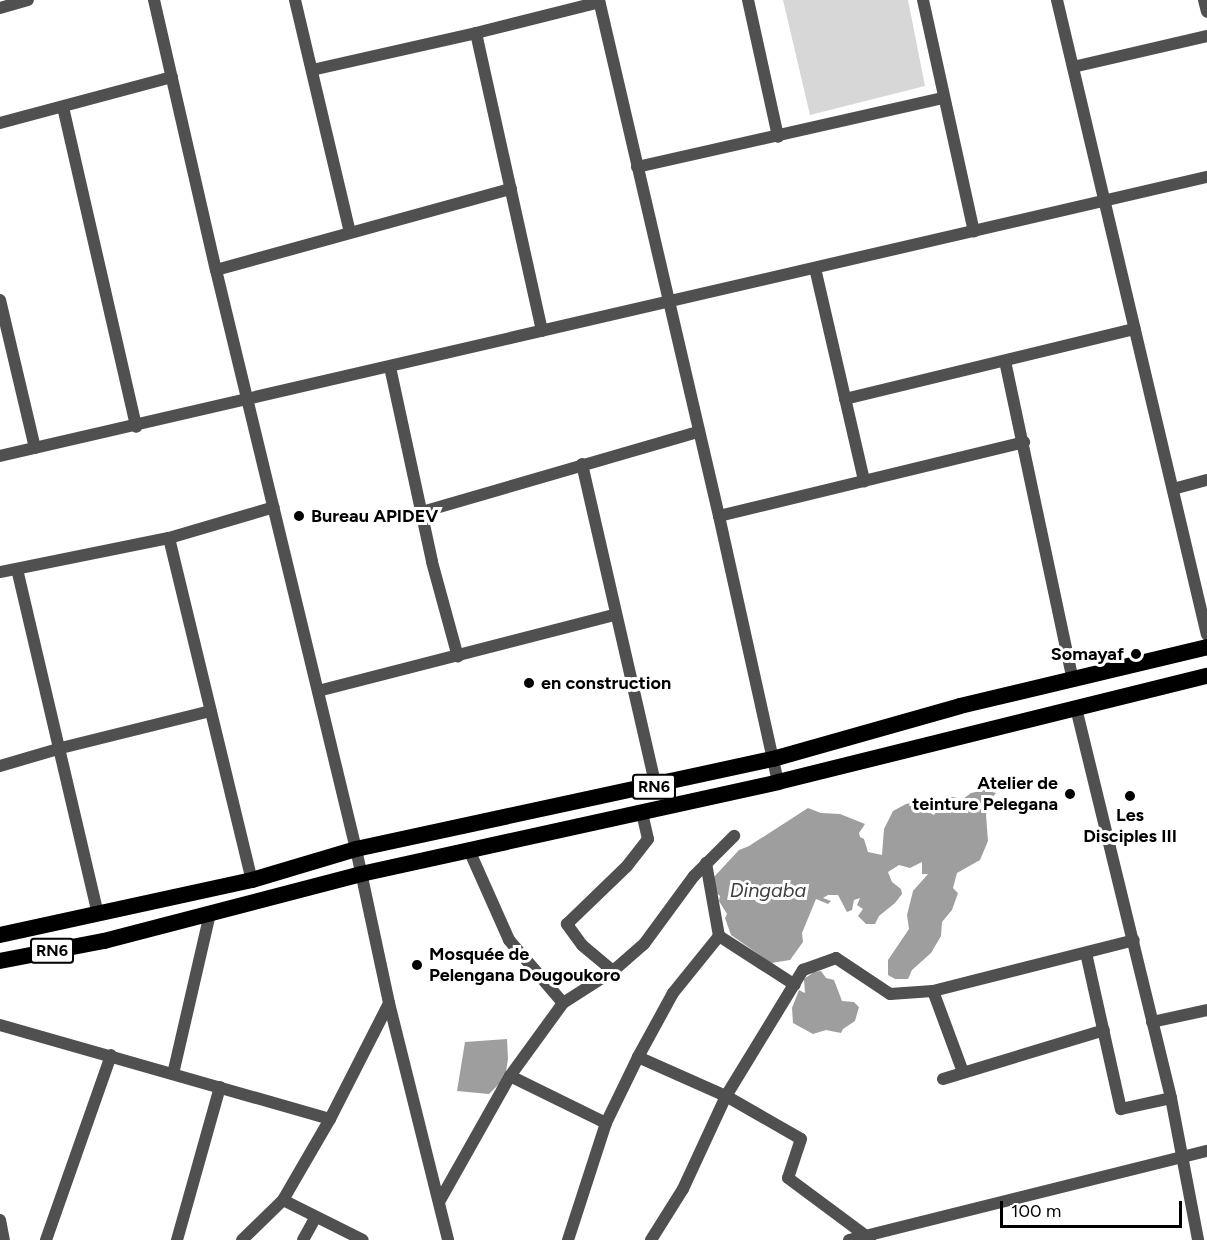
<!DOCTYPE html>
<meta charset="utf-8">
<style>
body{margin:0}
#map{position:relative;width:1207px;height:1240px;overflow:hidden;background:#fff;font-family:Figtree,sans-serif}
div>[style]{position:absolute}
.green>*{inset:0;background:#d7d7d7}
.water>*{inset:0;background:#9e9e9e}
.minor>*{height:12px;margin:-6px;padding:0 6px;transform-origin:6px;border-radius:6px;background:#505050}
.tertiary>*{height:12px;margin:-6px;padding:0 6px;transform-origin:6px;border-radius:6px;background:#505050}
.trunk>*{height:16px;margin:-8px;padding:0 8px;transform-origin:8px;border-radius:8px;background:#000}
.dots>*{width:16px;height:16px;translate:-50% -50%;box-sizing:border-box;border:3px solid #fff;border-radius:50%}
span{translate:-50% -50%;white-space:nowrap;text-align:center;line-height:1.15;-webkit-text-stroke:6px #fff;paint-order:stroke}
.shield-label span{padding:2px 4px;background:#fff;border:2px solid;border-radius:4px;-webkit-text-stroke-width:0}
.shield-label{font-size:16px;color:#000;font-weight:700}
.poi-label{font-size:18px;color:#000;font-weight:700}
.left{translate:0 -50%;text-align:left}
.right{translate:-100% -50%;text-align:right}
.water-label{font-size:20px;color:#3f3f3f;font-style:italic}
.scale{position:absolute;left:1000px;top:1201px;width:182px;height:27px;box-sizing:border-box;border:3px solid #000;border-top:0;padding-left:8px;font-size:18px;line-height:21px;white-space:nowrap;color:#000;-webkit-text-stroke:4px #fff;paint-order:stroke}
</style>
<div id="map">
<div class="green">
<i style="clip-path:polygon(783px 0,908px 0,925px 86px,810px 115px)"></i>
</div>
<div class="water">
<i style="clip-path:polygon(985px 790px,996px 793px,988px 803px,986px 815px,988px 841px,980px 860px,957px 873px,953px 888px,958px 893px,952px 910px,942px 922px,941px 936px,931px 953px,912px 970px,908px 979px,895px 979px,888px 975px,888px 960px,909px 929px,907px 915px,913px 891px,928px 874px,922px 874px,922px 862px,910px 868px,899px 865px,888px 872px,892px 882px,901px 889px,902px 894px,895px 903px,879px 916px,875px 924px,866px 924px,858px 916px,863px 909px,857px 905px,860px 898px,854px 900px,852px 910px,847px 912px,838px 895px,828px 895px,823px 898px,831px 901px,828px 904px,816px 899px,802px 933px,803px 942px,790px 960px,771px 963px,731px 935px,725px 918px,727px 914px,719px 901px,720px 896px,714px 891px,713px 878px,739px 850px,749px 846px,808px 808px,821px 813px,840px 814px,865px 824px,859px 833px,860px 837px,864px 839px,868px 852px,882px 855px,884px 829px,893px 811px,906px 804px,920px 801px,920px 808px,934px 815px,947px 796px,963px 799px,971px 793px)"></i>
<i style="clip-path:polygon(821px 971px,826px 978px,834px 980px,842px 1001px,854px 1002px,859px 1007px,855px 1021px,843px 1029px,841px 1033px,826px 1030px,813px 1034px,793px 1023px,792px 1008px,799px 990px,805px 993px,804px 979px,814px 972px)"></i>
<i style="clip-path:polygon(507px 1039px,508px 1059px,505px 1078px,489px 1094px,457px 1091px,465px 1042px)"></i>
</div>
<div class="minor">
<i style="left:154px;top:0;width:277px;rotate:77.1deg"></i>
<i style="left:216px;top:270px;width:596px;rotate:76.41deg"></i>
<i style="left:356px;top:849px;width:157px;rotate:77.9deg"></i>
<i style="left:389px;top:1003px;width:244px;rotate:76deg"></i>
<i style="left:295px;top:0;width:239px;rotate:76.7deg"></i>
<i style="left:599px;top:0;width:530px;rotate:76.91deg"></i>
<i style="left:719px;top:516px;width:272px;rotate:77.5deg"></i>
<i style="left:748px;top:0;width:140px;rotate:77.6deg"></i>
<i style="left:923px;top:0;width:237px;rotate:77.6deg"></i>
<i style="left:1204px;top:0;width:12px;rotate:76deg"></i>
<i style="left:0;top:8px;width:29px;rotate:-16deg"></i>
<i style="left:476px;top:33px;width:305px;rotate:77.5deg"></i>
<i style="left:1073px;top:67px;width:138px;rotate:-13deg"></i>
<i style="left:312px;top:70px;width:168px;rotate:-12.7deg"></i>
<i style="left:476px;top:33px;width:127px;rotate:-14.1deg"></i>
<i style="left:63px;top:107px;width:328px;rotate:77.1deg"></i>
<i style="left:0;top:123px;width:178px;rotate:-15deg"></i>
<i style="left:637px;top:167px;width:314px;rotate:-12.7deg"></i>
<i style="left:815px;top:268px;width:219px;rotate:77deg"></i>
<i style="left:216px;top:270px;width:306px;rotate:-15.4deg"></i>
<i style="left:0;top:300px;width:152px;rotate:76.7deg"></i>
<i style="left:1005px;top:361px;width:327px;rotate:78deg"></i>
<i style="left:390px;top:367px;width:199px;rotate:77.8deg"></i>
<i style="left:432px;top:562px;width:98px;rotate:74.7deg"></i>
<i style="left:845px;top:399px;width:298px;rotate:-13.6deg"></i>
<i style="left:0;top:456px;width:1239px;rotate:-13.02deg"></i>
<i style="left:582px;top:464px;width:330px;rotate:77.1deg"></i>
<i style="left:1173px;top:489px;width:35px;rotate:-15deg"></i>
<i style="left:422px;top:512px;width:287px;rotate:-16.2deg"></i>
<i style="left:719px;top:516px;width:314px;rotate:-13.6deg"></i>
<i style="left:169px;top:538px;width:352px;rotate:76.4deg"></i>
<i style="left:17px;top:569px;width:355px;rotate:76.8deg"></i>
<i style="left:0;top:572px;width:172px;rotate:-11.4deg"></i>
<i style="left:169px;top:538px;width:109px;rotate:-16.4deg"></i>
<i style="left:318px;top:691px;width:307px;rotate:-14.4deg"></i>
<i style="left:1076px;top:708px;width:401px;rotate:76.3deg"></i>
<i style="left:1171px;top:1098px;width:145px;rotate:79.2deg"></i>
<i style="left:0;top:766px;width:64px;rotate:-16.4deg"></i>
<i style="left:61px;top:748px;width:154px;rotate:-13.9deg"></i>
<i style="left:469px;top:850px;width:98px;rotate:66deg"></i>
<i style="left:509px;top:940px;width:83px;rotate:49.4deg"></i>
<i style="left:706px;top:863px;width:74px;rotate:79.9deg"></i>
<i style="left:719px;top:936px;width:90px;rotate:32.8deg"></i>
<i style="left:1086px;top:953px;width:160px;rotate:77.4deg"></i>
<i style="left:1121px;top:1109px;width:51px;rotate:-12.4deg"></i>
<i style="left:613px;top:971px;width:40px;rotate:-140deg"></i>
<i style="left:582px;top:945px;width:26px;rotate:-126deg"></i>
<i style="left:567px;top:924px;width:83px;rotate:-44deg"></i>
<i style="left:627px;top:866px;width:34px;rotate:-52deg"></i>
<i style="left:648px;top:839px;width:28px;rotate:-103deg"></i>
<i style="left:933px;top:991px;width:207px;rotate:-14.2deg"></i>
<i style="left:1152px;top:1022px;width:56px;rotate:-12.3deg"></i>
<i style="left:0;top:1025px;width:343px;rotate:15.9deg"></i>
<i style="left:638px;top:1057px;width:96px;rotate:23.9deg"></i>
<i style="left:726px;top:1096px;width:86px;rotate:29.8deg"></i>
<i style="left:801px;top:1139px;width:41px;rotate:108.4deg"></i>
<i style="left:788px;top:1178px;width:102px;rotate:36.6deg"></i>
<i style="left:173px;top:1074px;width:164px;rotate:-77deg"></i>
<i style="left:510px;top:1076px;width:107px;rotate:26.1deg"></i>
<i style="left:943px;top:1079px;width:168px;rotate:-16.9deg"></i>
<i style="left:283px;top:1200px;width:89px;rotate:26.6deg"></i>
<i style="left:439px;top:1202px;width:145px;rotate:-60.6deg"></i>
<i style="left:510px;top:1076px;width:90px;rotate:-54deg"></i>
<i style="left:563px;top:1003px;width:59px;rotate:-32.6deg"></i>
<i style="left:613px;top:971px;width:41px;rotate:-41.1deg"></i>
<i style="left:644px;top:944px;width:84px;rotate:-53.7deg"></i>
<i style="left:694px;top:876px;width:57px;rotate:-45deg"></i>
<i style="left:0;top:1220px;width:20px;rotate:79deg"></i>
<i style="left:46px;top:1240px;width:196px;rotate:-70.6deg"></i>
<i style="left:177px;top:1240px;width:159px;rotate:-74.3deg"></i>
<i style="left:242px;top:1240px;width:57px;rotate:-44.3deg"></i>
<i style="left:283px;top:1200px;width:94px;rotate:-59.9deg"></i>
<i style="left:330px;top:1119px;width:130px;rotate:-63deg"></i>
<i style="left:303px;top:1240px;width:26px;rotate:-61deg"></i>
<i style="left:568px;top:1240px;width:123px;rotate:-72deg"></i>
<i style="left:606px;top:1123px;width:73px;rotate:-64.1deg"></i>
<i style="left:638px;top:1057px;width:73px;rotate:-61.3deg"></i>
<i style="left:673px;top:993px;width:73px;rotate:-51.1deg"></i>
<i style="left:651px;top:1240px;width:60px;rotate:-57.9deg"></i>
<i style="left:683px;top:1189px;width:102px;rotate:-65.2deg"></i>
<i style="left:726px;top:1096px;width:148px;rotate:-58.6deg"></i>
<i style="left:803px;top:970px;width:35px;rotate:-20deg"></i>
<i style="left:836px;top:958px;width:65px;rotate:33.7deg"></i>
<i style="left:890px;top:994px;width:43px;rotate:-4deg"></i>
<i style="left:933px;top:991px;width:86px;rotate:69.7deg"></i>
<i style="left:849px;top:1240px;width:369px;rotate:-14deg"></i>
</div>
<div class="tertiary">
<i style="left:1057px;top:0;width:652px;rotate:76.71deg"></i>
</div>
<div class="trunk">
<i style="left:0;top:935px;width:258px;rotate:-12.3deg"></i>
<i style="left:252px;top:880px;width:109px;rotate:-16.6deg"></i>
<i style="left:356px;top:849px;width:427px;rotate:-12.2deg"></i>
<i style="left:773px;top:759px;width:194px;rotate:-15.8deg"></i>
<i style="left:960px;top:706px;width:254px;rotate:-13.4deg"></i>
<i style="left:0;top:961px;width:106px;rotate:-10.9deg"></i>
<i style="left:104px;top:941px;width:266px;rotate:-14.6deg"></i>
<i style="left:361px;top:874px;width:427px;rotate:-12.4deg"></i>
<i style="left:778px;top:782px;width:442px;rotate:-13.9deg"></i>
</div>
<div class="dots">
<i style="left:299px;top:516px;background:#000"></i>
<i style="left:1136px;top:654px;background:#000"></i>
<i style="left:529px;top:683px;background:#000"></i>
<i style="left:1070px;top:794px;background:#000"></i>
<i style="left:1130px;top:796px;background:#000"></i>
<i style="left:417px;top:965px;background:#000"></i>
</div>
<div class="shield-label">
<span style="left:654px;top:787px">RN6</span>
<span style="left:52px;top:951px">RN6</span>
</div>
<div class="poi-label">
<span class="left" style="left:311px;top:516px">Bureau APIDEV</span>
<span class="right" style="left:1124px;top:654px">Somayaf</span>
<span class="left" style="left:541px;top:683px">en construction</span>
<span class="right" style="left:1058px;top:794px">Atelier de<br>teinture Pelegana</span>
<span style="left:1130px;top:826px">Les<br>Disciples III</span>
<span class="left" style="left:429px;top:965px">Mosquée de<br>Pelengana Dougoukoro</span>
</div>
<div class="water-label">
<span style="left:768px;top:890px">Dingaba</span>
</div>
<div class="scale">100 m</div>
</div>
